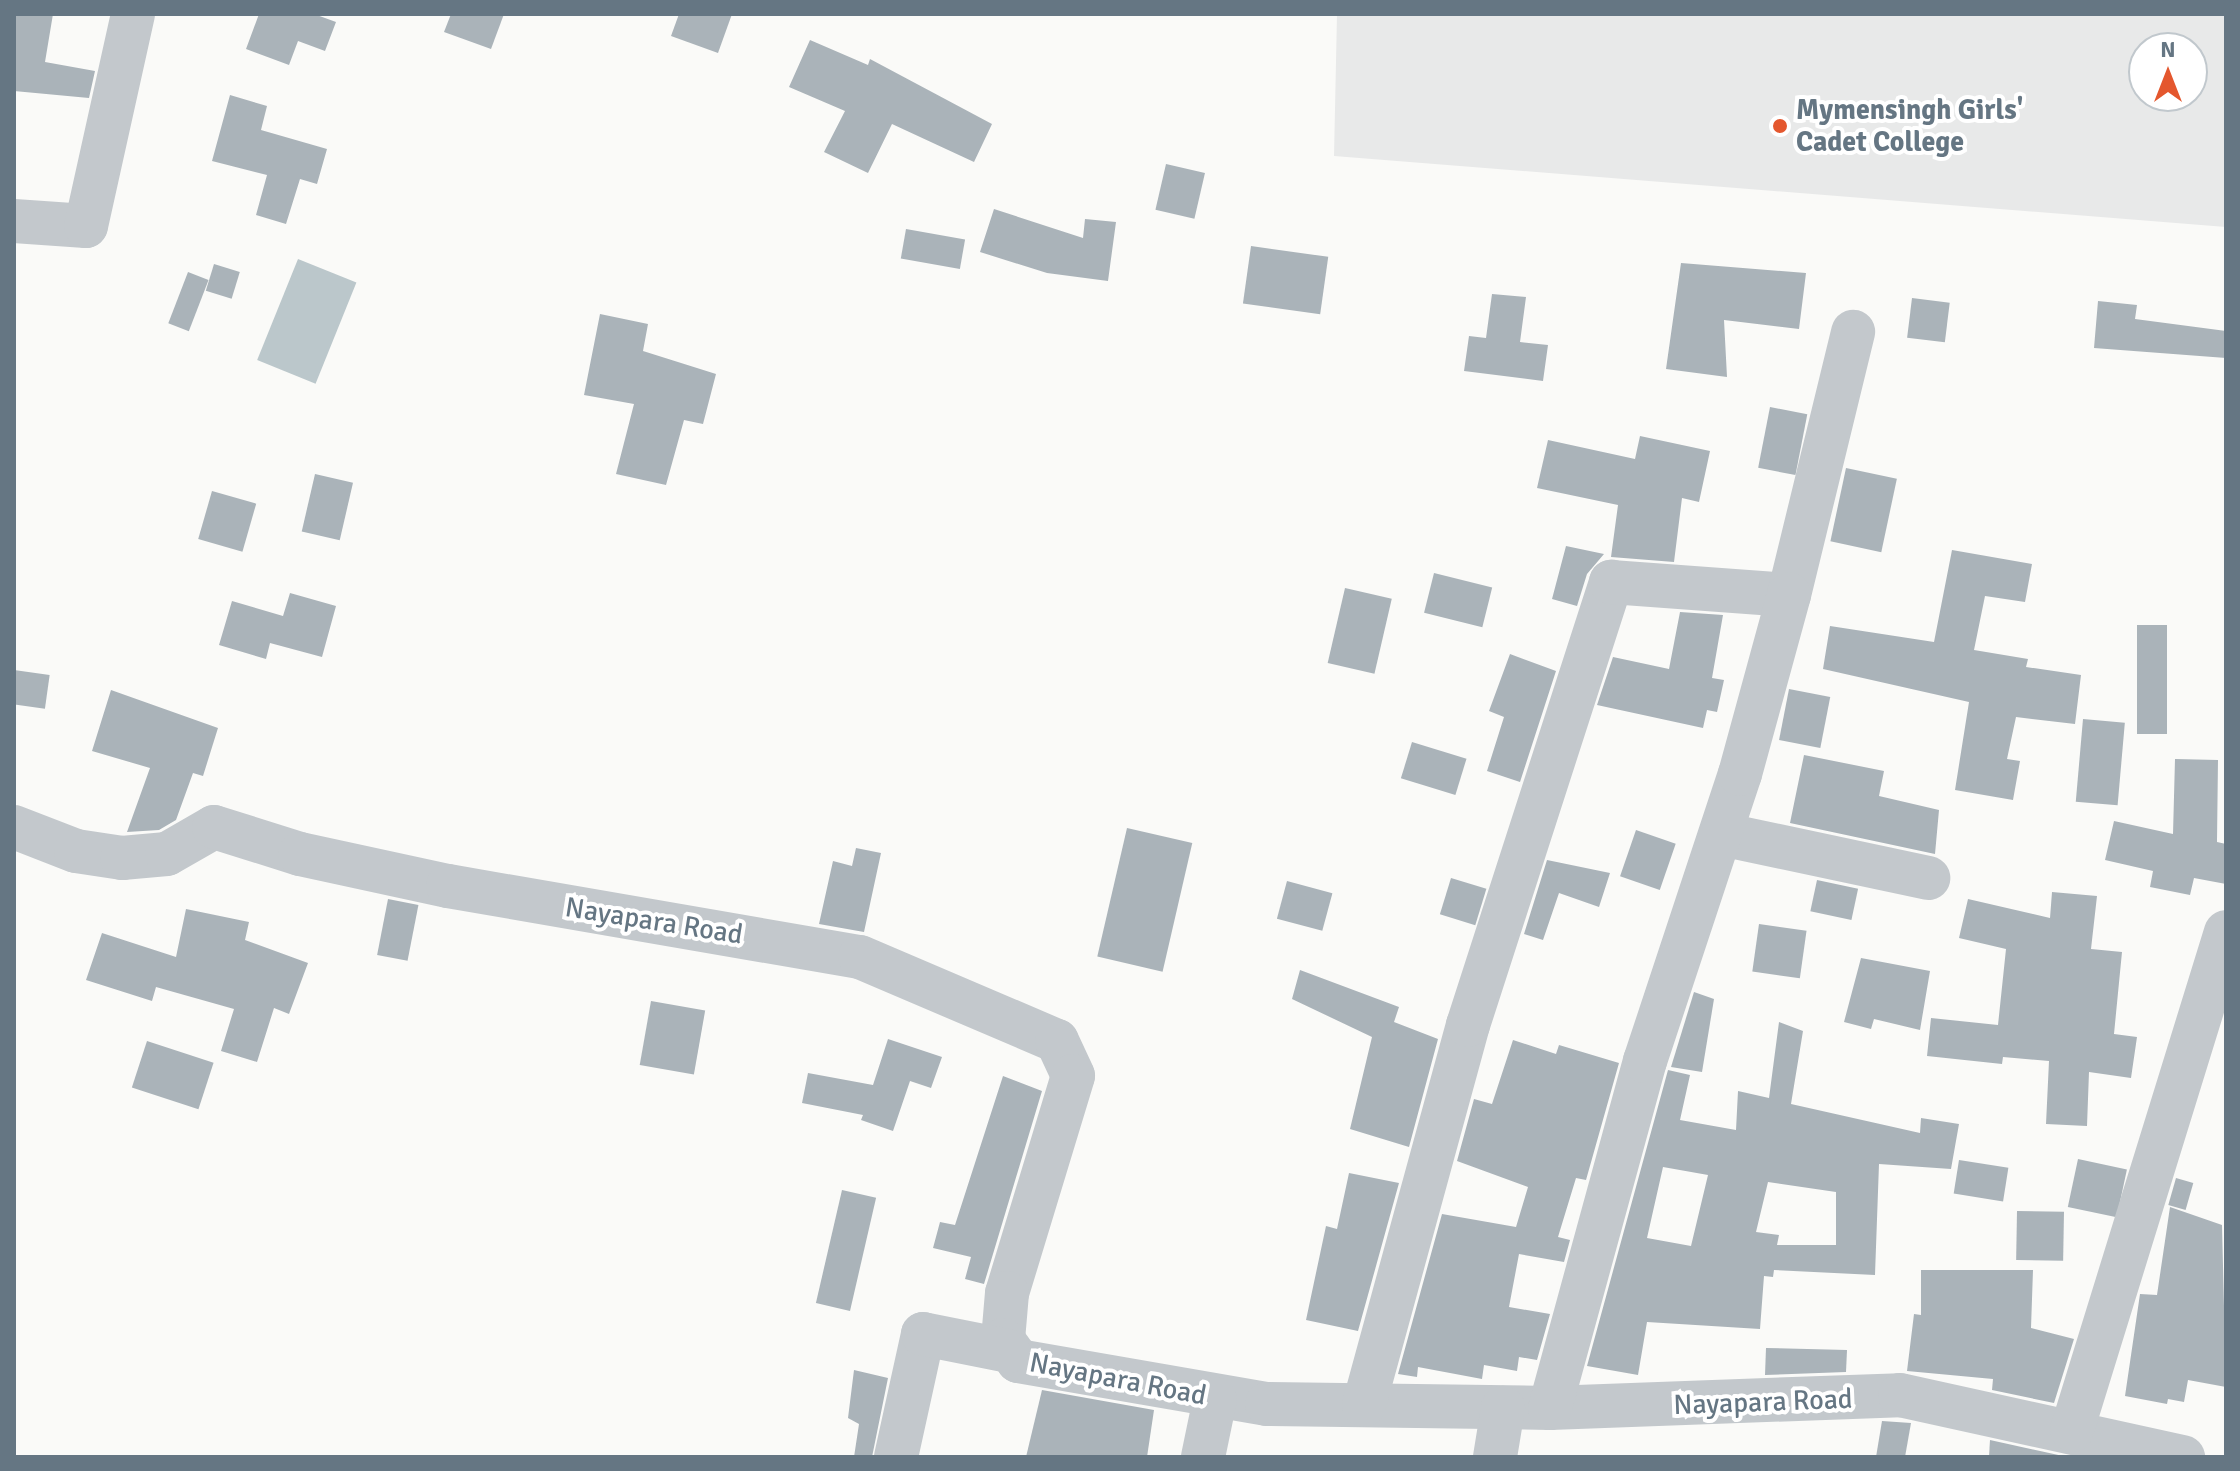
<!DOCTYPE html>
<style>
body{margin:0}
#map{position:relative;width:2240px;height:1471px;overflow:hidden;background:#fafaf8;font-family:Signika,sans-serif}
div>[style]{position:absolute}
.built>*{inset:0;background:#e8e9e9}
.water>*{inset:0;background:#bbc7cb;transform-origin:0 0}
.building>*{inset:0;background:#aab3b9;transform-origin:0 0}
.minor>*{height:44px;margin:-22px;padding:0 22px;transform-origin:22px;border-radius:22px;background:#c3c8cc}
.dots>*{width:22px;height:22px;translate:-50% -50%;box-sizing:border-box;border:4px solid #fff;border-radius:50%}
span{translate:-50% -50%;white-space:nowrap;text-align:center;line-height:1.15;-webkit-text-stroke:8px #fff;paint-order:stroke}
.poi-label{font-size:28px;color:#657683;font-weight:700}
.left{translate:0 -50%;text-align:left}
.street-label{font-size:28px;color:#657683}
.frame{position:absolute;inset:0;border:16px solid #657683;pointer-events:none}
.north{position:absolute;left:2128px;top:32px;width:80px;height:80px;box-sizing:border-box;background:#fff;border:2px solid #c1c8cd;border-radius:50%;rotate:0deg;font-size:22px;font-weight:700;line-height:32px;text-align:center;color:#657683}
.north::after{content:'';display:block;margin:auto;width:28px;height:36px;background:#e4572e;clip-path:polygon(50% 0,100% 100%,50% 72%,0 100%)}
</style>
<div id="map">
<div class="built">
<i style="clip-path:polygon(evenodd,1337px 14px,2226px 14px,2226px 227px,1334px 156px,1337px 14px,2144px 48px,2192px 48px,2192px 96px,2144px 96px,2144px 48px)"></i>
</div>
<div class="water">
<i style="left:298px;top:259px;width:63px;height:109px;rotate:22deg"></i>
</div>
<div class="building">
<i style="clip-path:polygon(14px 14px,53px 14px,45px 62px,95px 71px,89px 98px,14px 91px)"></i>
<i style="clip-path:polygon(259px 14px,314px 14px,336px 22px,325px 51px,298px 41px,289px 65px,246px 49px)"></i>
<i style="clip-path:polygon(451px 14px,504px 14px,491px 49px,444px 32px)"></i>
<i style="clip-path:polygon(679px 14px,732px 14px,718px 53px,671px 36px)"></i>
<i style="clip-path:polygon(810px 40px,868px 65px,870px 59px,992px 124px,974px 162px,892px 124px,868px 173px,824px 152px,845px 111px,789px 87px)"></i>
<i style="clip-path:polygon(230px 95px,267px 106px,261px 130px,327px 149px,317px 184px,300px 179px,286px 224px,256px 215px,267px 175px,212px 161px)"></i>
<i style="left:1166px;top:164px;width:40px;height:47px;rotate:13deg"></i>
<i style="clip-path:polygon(994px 209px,1083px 238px,1085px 219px,1116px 222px,1108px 281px,1047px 273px,980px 252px)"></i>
<i style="left:906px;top:229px;width:60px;height:30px;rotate:10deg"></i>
<i style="left:1251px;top:246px;width:78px;height:58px;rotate:8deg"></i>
<i style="clip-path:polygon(1681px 263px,1806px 273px,1799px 329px,1724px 320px,1727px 377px,1666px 369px)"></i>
<i style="left:214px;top:264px;width:27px;height:28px;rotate:17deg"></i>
<i style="left:188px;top:272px;width:22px;height:55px;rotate:21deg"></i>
<i style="clip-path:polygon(1492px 294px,1526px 297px,1520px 342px,1548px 345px,1543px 381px,1464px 371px,1469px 336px,1486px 338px)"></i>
<i style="left:1912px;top:298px;width:38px;height:40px;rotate:7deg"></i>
<i style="clip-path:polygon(2098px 301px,2137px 305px,2135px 319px,2226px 331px,2226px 358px,2094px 348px)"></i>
<i style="clip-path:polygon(600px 314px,648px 324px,643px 351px,716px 374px,703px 424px,684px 420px,666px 485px,616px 474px,634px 404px,584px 395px)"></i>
<i style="left:1770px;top:407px;width:38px;height:62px;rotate:11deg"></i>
<i style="clip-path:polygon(1640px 436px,1710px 451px,1699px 502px,1682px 498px,1674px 562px,1611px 557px,1618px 505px,1537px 488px,1548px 440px,1635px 459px)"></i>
<i style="left:1846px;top:468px;width:52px;height:75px;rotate:12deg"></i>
<i style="left:315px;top:474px;width:39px;height:59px;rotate:13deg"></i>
<i style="left:212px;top:491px;width:46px;height:50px;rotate:16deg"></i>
<i style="clip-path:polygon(1566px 546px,1604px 554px,1587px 574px,1577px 606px,1552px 599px)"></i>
<i style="clip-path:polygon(1952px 550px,2032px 564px,2025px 602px,1985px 596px,1974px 650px,2028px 659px,2026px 667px,2081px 675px,2075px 724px,2016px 717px,2007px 759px,2020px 761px,2013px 800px,1955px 790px,1969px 702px,1823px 669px,1830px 626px,1934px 642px)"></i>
<i style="left:1434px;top:573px;width:60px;height:41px;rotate:14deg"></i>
<i style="left:1345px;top:588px;width:48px;height:77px;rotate:13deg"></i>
<i style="clip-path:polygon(290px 593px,336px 606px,322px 657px,270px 643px,266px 659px,219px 645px,232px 601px,283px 616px)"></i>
<i style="clip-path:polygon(1680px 612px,1723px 615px,1712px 678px,1724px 680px,1717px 712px,1707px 710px,1703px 728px,1597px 705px,1613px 657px,1669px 669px)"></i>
<i style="left:2137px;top:625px;width:30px;height:109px"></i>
<i style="clip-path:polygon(1510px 654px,1556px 671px,1520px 782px,1487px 771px,1504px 717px,1489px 711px)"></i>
<i style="left:14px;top:670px;width:36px;height:34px;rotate:8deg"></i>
<i style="left:1789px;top:689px;width:42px;height:52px;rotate:11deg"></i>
<i style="clip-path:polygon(111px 690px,218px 728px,203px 776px,193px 773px,176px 820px,159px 830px,127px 832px,150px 768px,92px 751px)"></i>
<i style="left:2083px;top:719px;width:42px;height:83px;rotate:5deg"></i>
<i style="left:1412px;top:742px;width:57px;height:38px;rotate:17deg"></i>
<i style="clip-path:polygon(1804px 755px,1884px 771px,1879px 796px,1939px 810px,1935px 854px,1790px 823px)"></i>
<i style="clip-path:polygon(2175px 759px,2218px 760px,2217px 842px,2226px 844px,2226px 884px,2194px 878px,2190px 895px,2150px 887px,2153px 871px,2105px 860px,2114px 821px,2173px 834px)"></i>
<i style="left:1127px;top:828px;width:67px;height:132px;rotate:13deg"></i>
<i style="left:1636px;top:830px;width:42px;height:49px;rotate:19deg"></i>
<i style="clip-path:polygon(856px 848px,881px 853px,864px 932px,819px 924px,833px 861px,852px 866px)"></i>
<i style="clip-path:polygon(1547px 860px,1610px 873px,1599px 907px,1559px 893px,1543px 940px,1524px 934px)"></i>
<i style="left:1451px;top:878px;width:37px;height:38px;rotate:17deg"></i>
<i style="left:1817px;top:880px;width:42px;height:32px;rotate:12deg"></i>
<i style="left:1287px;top:881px;width:47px;height:39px;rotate:15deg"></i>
<i style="clip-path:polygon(2052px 892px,2097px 896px,2091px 949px,2122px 952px,2114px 1034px,2137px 1037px,2131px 1078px,2089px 1072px,2087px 1126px,2046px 1124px,2049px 1061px,2003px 1057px,2002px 1064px,1927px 1056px,1931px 1018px,1998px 1025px,2006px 949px,1959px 938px,1968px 899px,2050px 918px)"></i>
<i style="left:388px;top:899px;width:31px;height:57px;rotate:11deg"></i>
<i style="clip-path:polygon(186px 909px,249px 922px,245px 940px,308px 963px,289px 1014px,274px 1008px,257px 1062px,221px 1051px,234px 1009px,156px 987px,152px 1001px,86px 980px,102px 933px,176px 957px)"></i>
<i style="left:1759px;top:924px;width:48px;height:48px;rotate:8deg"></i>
<i style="clip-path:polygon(1861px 958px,1930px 971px,1920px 1030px,1874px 1019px,1871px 1029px,1844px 1022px)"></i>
<i style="clip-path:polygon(1300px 970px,1399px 1007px,1394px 1022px,1438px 1039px,1409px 1147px,1350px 1129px,1372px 1037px,1292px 999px)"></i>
<i style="clip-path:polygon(1694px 992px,1714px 999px,1702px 1072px,1671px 1067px)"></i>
<i style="left:651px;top:1001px;width:55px;height:65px;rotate:10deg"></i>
<i style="clip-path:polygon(evenodd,1779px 1022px,1803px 1031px,1791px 1104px,1920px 1133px,1921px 1118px,1959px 1124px,1951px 1169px,1879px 1164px,1875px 1275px,1774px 1270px,1773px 1277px,1764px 1276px,1760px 1329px,1647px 1322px,1638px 1375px,1587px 1366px,1668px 1070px,1690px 1075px,1680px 1120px,1736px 1130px,1738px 1091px,1769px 1098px,1779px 1022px,1663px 1167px,1708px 1175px,1691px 1246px,1647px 1238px,1663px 1167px,1779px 1022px,1768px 1182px,1836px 1192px,1836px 1245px,1777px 1245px,1779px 1235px,1756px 1232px,1768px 1182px)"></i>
<i style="clip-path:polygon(888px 1039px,942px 1057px,931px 1088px,910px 1081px,893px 1131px,861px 1120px,863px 1115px,802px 1103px,808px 1073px,873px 1085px)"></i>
<i style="clip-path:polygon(1513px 1040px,1556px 1054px,1559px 1045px,1619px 1063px,1586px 1180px,1576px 1178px,1558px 1237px,1570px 1240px,1564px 1262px,1519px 1254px,1509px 1307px,1550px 1314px,1537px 1360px,1519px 1357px,1517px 1371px,1484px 1365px,1482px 1379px,1418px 1367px,1417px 1377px,1398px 1374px,1442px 1214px,1516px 1227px,1528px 1187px,1457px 1161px,1474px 1099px,1492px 1104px)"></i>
<i style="left:147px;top:1041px;width:70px;height:49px;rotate:18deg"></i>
<i style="clip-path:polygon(1003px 1076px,1042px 1091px,984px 1284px,965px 1279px,971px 1257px,933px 1248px,940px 1222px,955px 1225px)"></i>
<i style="left:2078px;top:1159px;width:50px;height:49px;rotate:12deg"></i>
<i style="left:1959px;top:1160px;width:50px;height:34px;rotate:9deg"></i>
<i style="clip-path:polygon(1349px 1173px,1399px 1183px,1358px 1331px,1306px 1320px,1326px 1226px,1337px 1229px)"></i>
<i style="left:2176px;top:1178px;width:18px;height:28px;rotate:16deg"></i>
<i style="left:842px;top:1190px;width:35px;height:116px;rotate:13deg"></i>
<i style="clip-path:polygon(2170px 1207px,2222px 1225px,2226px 1387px,2188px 1380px,2184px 1402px,2168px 1399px,2167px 1404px,2125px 1396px,2140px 1294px,2157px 1295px)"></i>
<i style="left:2017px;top:1211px;width:47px;height:49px;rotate:1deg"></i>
<i style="clip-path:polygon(1921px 1270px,2033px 1270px,2031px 1328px,2074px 1339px,2054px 1403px,1992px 1390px,1993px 1379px,1907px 1371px,1914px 1314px,1921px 1315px)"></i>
<i style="clip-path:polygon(1766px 1348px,1847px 1350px,1846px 1372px,1765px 1375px)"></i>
<i style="clip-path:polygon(854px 1370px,888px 1378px,872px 1457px,854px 1457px,859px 1424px,848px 1418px)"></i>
<i style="clip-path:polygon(1042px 1390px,1154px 1410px,1147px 1457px,1026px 1457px)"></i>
<i style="clip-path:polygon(1882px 1421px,1911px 1423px,1905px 1457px,1876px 1457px)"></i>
<i style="clip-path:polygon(1990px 1440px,2063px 1456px,1989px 1457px)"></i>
</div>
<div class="minor">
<i style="left:14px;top:221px;width:72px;rotate:4deg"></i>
<i style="left:86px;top:226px;width:217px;rotate:-77.5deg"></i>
<i style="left:14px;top:827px;width:66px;rotate:21.2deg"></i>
<i style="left:76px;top:851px;width:47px;rotate:8.7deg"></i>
<i style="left:122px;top:858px;width:45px;rotate:-5.1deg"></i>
<i style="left:167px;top:854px;width:54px;rotate:-29.9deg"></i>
<i style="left:214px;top:827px;width:90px;rotate:17.4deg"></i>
<i style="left:300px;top:854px;width:151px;rotate:12.2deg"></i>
<i style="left:448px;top:886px;width:418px;rotate:9.8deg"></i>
<i style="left:860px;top:957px;width:214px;rotate:23.1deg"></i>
<i style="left:1057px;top:1041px;width:38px;rotate:65deg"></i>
<i style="left:1073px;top:1076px;width:227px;rotate:106.9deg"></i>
<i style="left:1007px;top:1293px;width:47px;rotate:94.9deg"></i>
<i style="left:1003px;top:1340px;width:26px;rotate:54deg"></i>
<i style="left:1018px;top:1361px;width:253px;rotate:9.8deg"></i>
<i style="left:1267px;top:1404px;width:283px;rotate:0.8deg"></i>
<i style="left:1550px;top:1408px;width:350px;rotate:-2.1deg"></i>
<i style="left:1900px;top:1395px;width:290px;rotate:12.4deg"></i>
<i style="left:1721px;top:834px;width:212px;rotate:12deg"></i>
<i style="left:1364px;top:1405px;width:394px;rotate:-74.7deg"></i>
<i style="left:1468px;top:1025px;width:466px;rotate:-72.1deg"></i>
<i style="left:1611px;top:582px;width:178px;rotate:4.2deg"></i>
<i style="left:1789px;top:595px;width:271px;rotate:-76.3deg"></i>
<i style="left:1550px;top:1408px;width:360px;rotate:-74.7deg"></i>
<i style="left:1645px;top:1061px;width:302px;rotate:-71.7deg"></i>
<i style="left:1740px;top:774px;width:186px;rotate:-74.7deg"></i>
<i style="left:2072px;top:1430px;width:521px;rotate:-72.82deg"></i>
<i style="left:896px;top:1457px;width:126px;rotate:-77.6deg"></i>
<i style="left:923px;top:1334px;width:87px;rotate:11.3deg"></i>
<i style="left:1203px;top:1457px;width:59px;rotate:-78.3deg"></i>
<i style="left:1495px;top:1457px;width:50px;rotate:-80.7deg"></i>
</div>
<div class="dots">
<i style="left:1780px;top:126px;background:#e4572e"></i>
</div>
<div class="poi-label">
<span class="left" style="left:1796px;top:126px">Mymensingh Girls'<br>Cadet College</span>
</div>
<div class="street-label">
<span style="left:654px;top:921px;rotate:9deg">Nayapara Road</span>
<span style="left:1118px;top:1379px;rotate:11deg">Nayapara Road</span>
<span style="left:1763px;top:1402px;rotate:-2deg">Nayapara Road</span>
</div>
<div class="frame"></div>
<div class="north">N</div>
</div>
